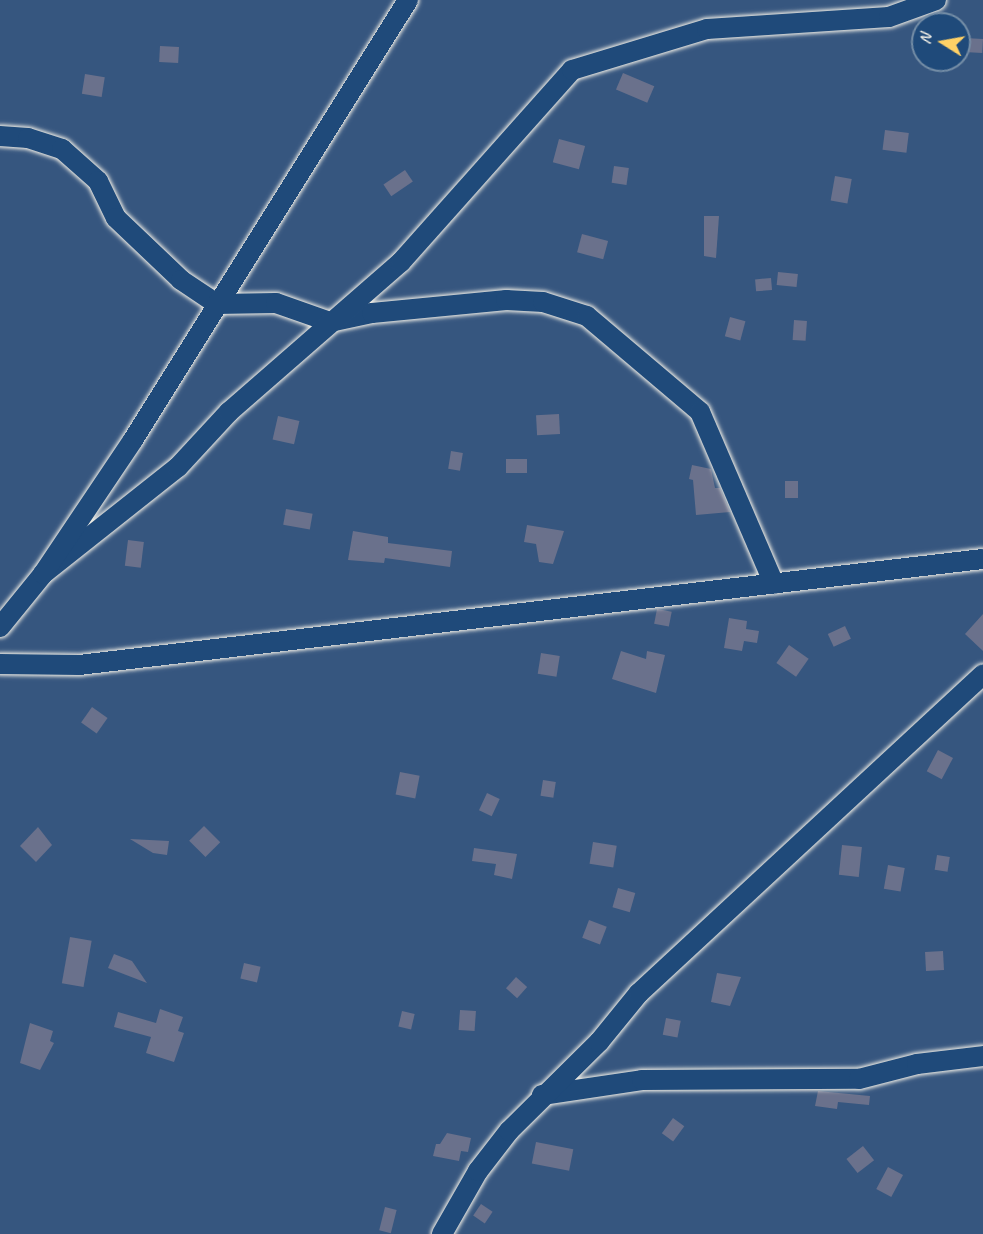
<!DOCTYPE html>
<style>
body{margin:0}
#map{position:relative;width:983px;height:1234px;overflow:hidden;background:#36567f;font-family:Caveat,sans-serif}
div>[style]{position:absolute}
.building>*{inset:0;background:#6a718c;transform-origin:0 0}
.roads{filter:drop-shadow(0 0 2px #f4f1e8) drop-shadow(0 0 2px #f4f1e8)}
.street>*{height:20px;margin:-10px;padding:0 10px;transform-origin:10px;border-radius:10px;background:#1f4a7a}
span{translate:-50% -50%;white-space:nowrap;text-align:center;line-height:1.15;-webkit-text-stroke:5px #1f4a7a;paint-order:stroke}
.north{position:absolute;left:911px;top:12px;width:60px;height:60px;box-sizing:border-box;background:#1f4a7a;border:2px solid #748da6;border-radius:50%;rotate:281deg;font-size:16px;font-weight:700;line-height:24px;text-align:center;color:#f4f1e8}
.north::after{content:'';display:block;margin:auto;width:21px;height:27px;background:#ffd166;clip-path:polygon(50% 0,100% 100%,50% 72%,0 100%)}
</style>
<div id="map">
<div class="building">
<i style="left:965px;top:38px;width:18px;height:14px;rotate:3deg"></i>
<i style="left:160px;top:46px;width:19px;height:16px;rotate:3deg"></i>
<i style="left:623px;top:73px;width:34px;height:18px;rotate:23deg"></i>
<i style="left:85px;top:74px;width:20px;height:20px;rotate:9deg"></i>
<i style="left:885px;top:130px;width:24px;height:20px;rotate:7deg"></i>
<i style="left:559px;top:139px;width:27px;height:24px;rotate:15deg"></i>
<i style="left:614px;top:166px;width:15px;height:17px;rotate:8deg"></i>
<i style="left:405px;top:170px;width:14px;height:26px;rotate:56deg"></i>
<i style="left:835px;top:176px;width:17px;height:25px;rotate:10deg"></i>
<i style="clip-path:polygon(704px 216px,719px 216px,716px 258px,704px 256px)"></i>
<i style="left:582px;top:234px;width:27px;height:19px;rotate:15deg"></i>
<i style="left:778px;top:272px;width:20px;height:13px;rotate:6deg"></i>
<i style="left:771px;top:278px;width:12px;height:16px;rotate:85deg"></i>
<i style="left:730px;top:317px;width:16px;height:20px;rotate:15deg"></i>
<i style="left:794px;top:320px;width:13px;height:20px;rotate:4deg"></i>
<i style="left:559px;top:414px;width:20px;height:23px;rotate:87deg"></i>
<i style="left:278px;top:416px;width:22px;height:24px;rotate:13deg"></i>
<i style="left:451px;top:451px;width:12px;height:18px;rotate:9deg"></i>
<i style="left:527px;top:459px;width:14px;height:21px;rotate:90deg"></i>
<i style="clip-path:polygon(692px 465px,711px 469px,715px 488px,720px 488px,730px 512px,696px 515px,693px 480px,689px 479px)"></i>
<i style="left:785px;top:481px;width:13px;height:17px"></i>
<i style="left:286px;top:509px;width:27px;height:16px;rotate:10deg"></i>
<i style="clip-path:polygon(527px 525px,564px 531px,553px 564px,539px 562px,536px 544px,524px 542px)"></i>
<i style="clip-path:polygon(353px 531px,388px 537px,388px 543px,452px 551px,450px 567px,385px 558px,384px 563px,348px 560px)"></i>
<i style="left:128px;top:540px;width:16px;height:26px;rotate:7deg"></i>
<i style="left:657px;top:609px;width:15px;height:15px;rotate:11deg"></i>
<i style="clip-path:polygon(983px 614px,983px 651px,965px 634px)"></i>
<i style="clip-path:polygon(729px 618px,747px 621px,746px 629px,759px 631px,757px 643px,744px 641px,742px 651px,724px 648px)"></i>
<i style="left:845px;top:626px;width:14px;height:19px;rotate:65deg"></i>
<i style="left:789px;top:645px;width:24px;height:22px;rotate:35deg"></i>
<i style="clip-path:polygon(621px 651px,646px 659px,647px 651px,665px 655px,656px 693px,612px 679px)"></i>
<i style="left:541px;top:653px;width:19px;height:21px;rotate:9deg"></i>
<i style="left:92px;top:707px;width:19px;height:19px;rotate:35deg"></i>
<i style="left:938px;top:750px;width:17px;height:24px;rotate:28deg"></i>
<i style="left:400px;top:772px;width:20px;height:23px;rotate:11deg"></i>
<i style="left:543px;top:780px;width:13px;height:16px;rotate:9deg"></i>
<i style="left:487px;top:793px;width:14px;height:19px;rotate:25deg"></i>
<i style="left:204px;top:826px;width:23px;height:21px;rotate:45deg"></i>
<i style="clip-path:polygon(38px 827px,52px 845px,36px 862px,20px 846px)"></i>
<i style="clip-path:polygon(130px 839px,169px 841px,167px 855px,153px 853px)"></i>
<i style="left:593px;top:842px;width:24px;height:22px;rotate:9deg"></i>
<i style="left:842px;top:845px;width:20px;height:30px;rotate:6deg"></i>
<i style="clip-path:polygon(474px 848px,517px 854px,512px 879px,494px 875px,496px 864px,472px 861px)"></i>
<i style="left:937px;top:855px;width:13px;height:15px;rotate:9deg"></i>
<i style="left:888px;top:865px;width:17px;height:24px;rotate:10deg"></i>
<i style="left:618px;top:888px;width:18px;height:20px;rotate:16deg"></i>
<i style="left:589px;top:920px;width:19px;height:19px;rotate:21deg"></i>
<i style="left:70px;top:937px;width:22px;height:47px;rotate:10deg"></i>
<i style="left:943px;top:951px;width:19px;height:18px;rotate:87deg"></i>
<i style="clip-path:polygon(114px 954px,132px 961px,147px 983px,108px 968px)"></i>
<i style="left:244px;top:963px;width:17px;height:16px;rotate:13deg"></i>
<i style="clip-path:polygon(717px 973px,741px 977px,730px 1006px,711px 1002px)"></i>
<i style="left:516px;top:977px;width:15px;height:15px;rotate:42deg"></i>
<i style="clip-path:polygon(160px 1009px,183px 1017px,178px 1031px,184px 1033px,174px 1062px,146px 1053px,151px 1037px,114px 1027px,118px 1012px,156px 1023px)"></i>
<i style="left:460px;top:1010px;width:16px;height:20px;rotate:4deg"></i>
<i style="left:402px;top:1011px;width:13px;height:16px;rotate:13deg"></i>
<i style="left:666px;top:1018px;width:15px;height:17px;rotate:11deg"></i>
<i style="clip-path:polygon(30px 1023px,53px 1031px,50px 1041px,54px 1043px,40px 1070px,20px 1063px)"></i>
<i style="clip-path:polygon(818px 1091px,870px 1096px,869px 1105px,838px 1102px,837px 1109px,815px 1106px)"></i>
<i style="left:673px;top:1118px;width:14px;height:19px;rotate:36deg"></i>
<i style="clip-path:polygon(447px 1133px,471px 1138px,468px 1152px,461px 1151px,459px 1161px,433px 1156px,436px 1144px,440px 1144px)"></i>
<i style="left:536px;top:1142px;width:38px;height:22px;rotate:11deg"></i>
<i style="left:863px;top:1146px;width:18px;height:21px;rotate:52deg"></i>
<i style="left:888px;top:1167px;width:17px;height:25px;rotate:28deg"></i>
<i style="left:481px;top:1204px;width:14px;height:14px;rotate:34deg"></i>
<i style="left:385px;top:1207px;width:12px;height:24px;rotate:14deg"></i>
</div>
<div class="roads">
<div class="street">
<i style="left:0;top:136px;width:28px;rotate:4deg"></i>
<i style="left:28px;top:138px;width:36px;rotate:18deg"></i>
<i style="left:62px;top:149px;width:48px;rotate:41.6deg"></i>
<i style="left:98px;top:181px;width:41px;rotate:64.1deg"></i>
<i style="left:116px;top:218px;width:90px;rotate:43.6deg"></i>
<i style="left:181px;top:280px;width:43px;rotate:33.7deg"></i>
<i style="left:217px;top:304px;width:59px;rotate:-1deg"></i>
<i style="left:276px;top:303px;width:57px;rotate:19.4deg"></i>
<i style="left:330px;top:322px;width:43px;rotate:-12.1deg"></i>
<i style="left:372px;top:313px;width:135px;rotate:-5.5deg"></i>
<i style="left:506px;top:300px;width:37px;rotate:3deg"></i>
<i style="left:543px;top:302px;width:46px;rotate:17.7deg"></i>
<i style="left:587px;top:316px;width:148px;rotate:40.3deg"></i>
<i style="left:700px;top:412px;width:187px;rotate:66.7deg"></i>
<i style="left:43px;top:574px;width:172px;rotate:-38.4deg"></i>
<i style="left:178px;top:467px;width:75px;rotate:-47.2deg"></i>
<i style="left:229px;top:412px;width:228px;rotate:-41.1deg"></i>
<i style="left:401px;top:262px;width:257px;rotate:-48.3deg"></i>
<i style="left:572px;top:70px;width:141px;rotate:-16.9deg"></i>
<i style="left:707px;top:29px;width:182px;rotate:-3.8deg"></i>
<i style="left:889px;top:17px;width:50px;rotate:-19.9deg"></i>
<i style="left:0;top:627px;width:68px;rotate:-50.9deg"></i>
<i style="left:43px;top:574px;width:161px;rotate:-56.1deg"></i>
<i style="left:133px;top:440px;width:519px;rotate:-57.99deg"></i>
<i style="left:0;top:664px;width:79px;rotate:0.7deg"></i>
<i style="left:79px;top:665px;width:910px;rotate:-6.69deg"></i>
<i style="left:542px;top:1095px;width:101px;rotate:-8.5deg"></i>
<i style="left:642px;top:1080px;width:217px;rotate:-0.3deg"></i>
<i style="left:859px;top:1079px;width:60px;rotate:-14.5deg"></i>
<i style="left:917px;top:1064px;width:66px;rotate:-6.9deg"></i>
<i style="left:442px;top:1234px;width:73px;rotate:-60.3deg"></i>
<i style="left:478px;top:1171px;width:51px;rotate:-52.2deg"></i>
<i style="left:509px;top:1131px;width:127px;rotate:-44.7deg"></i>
<i style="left:599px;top:1042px;width:63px;rotate:-50.8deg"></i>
<i style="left:639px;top:993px;width:469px;rotate:-42.8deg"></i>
</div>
</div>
<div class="north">N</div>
</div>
